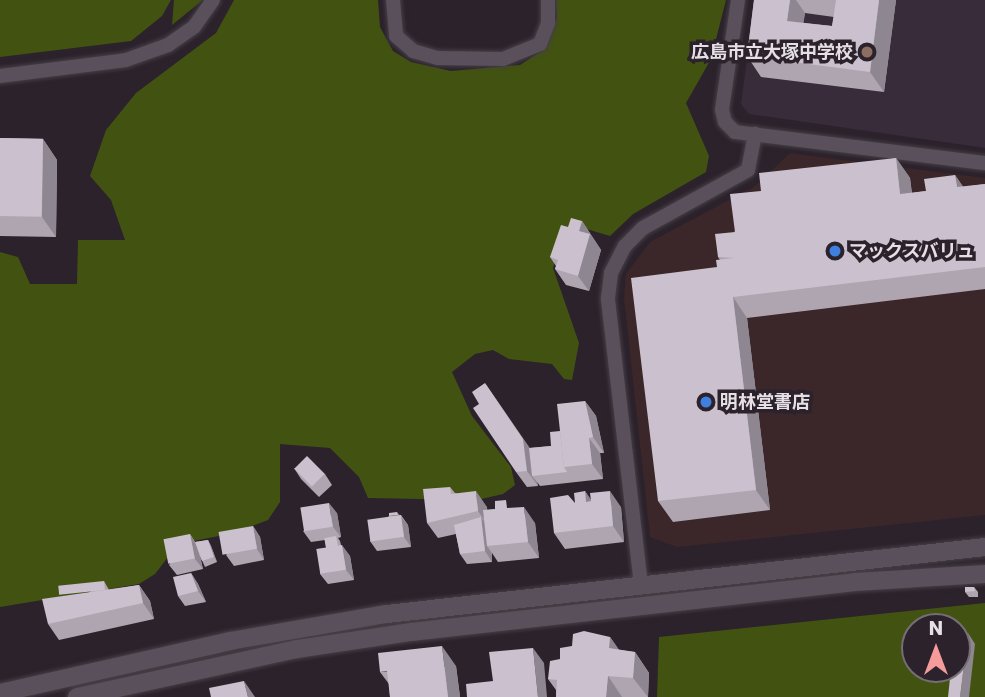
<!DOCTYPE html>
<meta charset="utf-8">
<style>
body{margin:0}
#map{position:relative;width:985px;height:697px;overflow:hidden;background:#2b222c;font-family:Poppins,"Noto Sans JP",sans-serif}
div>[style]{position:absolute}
.commercial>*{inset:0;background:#3b2729}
.built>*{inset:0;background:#382b3a}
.green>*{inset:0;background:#425311}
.roads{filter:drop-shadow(0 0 2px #463f46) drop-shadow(0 0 2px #463f46)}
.minor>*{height:14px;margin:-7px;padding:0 7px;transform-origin:7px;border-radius:7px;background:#59505b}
.tertiary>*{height:18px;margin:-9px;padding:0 9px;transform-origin:9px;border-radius:9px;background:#59505b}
.wall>*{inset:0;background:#afa5b0}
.shaded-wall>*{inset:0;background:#8e8690}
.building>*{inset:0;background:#cbc0cd;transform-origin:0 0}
.dots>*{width:19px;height:19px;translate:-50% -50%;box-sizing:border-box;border:4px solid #2b222c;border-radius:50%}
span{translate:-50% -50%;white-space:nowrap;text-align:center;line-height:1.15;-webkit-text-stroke:7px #2b222c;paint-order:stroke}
.poi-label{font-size:18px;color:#e6e0e6;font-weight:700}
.right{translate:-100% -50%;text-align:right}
.left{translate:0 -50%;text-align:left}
.north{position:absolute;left:901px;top:613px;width:70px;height:70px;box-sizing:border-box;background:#2b222c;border:2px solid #766e76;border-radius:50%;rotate:0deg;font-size:19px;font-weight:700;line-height:28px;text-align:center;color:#e6e0e6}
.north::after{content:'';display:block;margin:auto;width:24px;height:32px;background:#f59b9c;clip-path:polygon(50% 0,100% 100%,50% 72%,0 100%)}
</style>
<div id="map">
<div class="commercial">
<i style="clip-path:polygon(790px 153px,985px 178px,985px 515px,677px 547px,650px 537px,624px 298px,626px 274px,650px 242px,754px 187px)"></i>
</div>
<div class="built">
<i style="clip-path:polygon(755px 0,985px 0,985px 148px,749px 114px,741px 104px)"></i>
</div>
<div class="green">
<i style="clip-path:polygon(0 0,171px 0,162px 16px,131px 41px,0 57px)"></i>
<i style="clip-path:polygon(174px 0,203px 0,172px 25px)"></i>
<i style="clip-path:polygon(234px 0,378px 0,380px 27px,393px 51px,411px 62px,451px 71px,520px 65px,540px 52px,557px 18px,556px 0,726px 0,711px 59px,686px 103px,709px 156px,706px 172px,633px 214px,610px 236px,580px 227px,565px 232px,553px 268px,579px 343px,572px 380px,564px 379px,552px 364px,509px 359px,493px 350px,475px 354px,452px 372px,472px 416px,511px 467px,515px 485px,503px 494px,477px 500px,368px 498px,359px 477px,330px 448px,280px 444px,280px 502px,268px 520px,234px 533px,178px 544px,155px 574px,139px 584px,0 607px,0 252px,18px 257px,30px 284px,77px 284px,78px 240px,125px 240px,111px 200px,90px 176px,106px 130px,136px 93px,216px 33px)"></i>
<i style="clip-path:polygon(evenodd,985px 603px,985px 697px,657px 697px,659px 637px,985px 603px,915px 627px,957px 627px,957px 669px,915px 669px,915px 627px)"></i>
</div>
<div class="roads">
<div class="minor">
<i style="left:393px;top:0;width:36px;rotate:85deg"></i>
<i style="left:396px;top:36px;width:23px;rotate:41deg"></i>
<i style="left:413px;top:51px;width:25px;rotate:16deg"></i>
<i style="left:437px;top:58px;width:66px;rotate:0.9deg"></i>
<i style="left:503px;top:59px;width:40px;rotate:-22deg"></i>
<i style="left:540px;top:44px;width:22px;rotate:-69deg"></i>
<i style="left:548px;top:23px;width:23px;rotate:-90deg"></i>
<i style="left:738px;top:0;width:111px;rotate:98.3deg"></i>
<i style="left:722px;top:110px;width:12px;rotate:76deg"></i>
<i style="left:725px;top:122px;width:14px;rotate:45deg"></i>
<i style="left:735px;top:132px;width:252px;rotate:7.1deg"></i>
<i style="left:0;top:76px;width:127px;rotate:-7.2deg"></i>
<i style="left:126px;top:60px;width:45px;rotate:-19.7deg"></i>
<i style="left:168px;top:45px;width:32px;rotate:-35deg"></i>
<i style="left:194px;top:27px;width:33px;rotate:-55deg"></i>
<i style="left:641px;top:585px;width:289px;rotate:-96.6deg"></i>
<i style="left:608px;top:298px;width:25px;rotate:-83deg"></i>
<i style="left:611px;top:273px;width:30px;rotate:-63deg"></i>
<i style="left:625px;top:246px;width:25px;rotate:-45deg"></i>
<i style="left:643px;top:228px;width:120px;rotate:-28.9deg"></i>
<i style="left:748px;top:170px;width:37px;rotate:-79deg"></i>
</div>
<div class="tertiary">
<i style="left:0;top:693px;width:236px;rotate:-12.7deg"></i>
<i style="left:230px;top:641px;width:159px;rotate:-9.8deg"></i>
<i style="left:387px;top:614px;width:602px;rotate:-6.39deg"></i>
<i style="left:77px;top:697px;width:225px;rotate:-12.3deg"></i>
<i style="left:297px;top:649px;width:115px;rotate:-8.5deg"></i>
<i style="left:411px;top:632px;width:447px;rotate:-6.4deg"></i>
<i style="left:855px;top:582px;width:130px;rotate:-3.5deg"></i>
</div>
</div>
<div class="wall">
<i style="clip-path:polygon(evenodd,754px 0,896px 0,884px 92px,761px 77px,747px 56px,754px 0,805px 13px,834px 17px,832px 26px,803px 23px,805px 13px)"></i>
<i style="clip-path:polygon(0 138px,43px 139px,57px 160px,56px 237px,0 236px)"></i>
<i style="clip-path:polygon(896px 158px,910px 178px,912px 193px,926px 191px,955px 175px,963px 187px,985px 184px,985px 289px,747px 318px,770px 510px,673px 522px,658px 501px,717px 267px,720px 260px,718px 257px,761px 191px)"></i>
<i style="clip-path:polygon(582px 221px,601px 250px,589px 291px,566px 285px,555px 269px,556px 266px,550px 257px,568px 227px)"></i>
<i style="clip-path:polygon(585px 401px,596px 416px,604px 453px,600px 453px,603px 479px,540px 486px,537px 482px,538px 486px,527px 487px,516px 472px,530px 448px,551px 446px,560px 431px)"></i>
<i style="clip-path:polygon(294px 468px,325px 474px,332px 485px,319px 497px,301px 479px)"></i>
<i style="clip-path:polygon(450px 487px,455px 493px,487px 507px,487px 510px,511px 508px,535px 523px,539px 558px,498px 562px,492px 553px,492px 562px,467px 564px,460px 554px,456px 534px,438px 538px,427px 523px)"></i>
<i style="clip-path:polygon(585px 491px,590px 499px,621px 507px,624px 542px,565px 549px,554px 533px,575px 503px)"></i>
<i style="clip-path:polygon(337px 513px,341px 537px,338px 538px,340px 541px,341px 545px,350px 556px,354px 580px,328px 584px,320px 574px,326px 548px,325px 540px,311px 542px,303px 531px)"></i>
<i style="clip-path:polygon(401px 515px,408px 525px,411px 547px,377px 551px,370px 541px,389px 516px)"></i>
<i style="clip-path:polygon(253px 526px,260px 537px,264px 560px,234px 566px,226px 555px)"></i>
<i style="clip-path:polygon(190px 534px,195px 542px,208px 540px,211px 546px,217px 562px,205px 567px,200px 556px,203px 569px,177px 575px,169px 565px)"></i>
<i style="clip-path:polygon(191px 573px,198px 584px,206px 602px,185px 606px,178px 596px)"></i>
<i style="clip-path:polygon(104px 581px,109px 590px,139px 585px,150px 601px,154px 619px,59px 640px,48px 624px)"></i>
<i style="clip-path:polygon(974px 587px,978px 592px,978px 597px,969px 597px,965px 592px)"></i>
<i style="clip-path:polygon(610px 637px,619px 650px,635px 652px,649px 673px,648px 697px,556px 697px,556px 690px,548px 679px,560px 659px,572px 646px)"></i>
<i style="clip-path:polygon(456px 666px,460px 697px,390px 697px,389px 684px,380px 672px)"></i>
</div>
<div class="shaded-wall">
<i style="clip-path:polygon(790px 0,796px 0,805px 13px,801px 41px,787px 21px)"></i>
<i style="clip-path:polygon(879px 0,896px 0,884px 92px,870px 72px)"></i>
<i style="clip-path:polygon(43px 139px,57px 160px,56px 237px,42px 217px)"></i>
<i style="clip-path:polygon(896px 158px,910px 178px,914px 215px,900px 194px)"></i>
<i style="clip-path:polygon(955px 175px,969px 195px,957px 187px)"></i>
<i style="clip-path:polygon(582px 221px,601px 250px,589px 291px,578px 276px,579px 231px)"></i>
<i style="clip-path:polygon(733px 297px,747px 318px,770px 510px,756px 490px)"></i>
<i style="clip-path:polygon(485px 383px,534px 454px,532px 476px,537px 482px,538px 486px,527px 471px)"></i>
<i style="clip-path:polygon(585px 401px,596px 416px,604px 453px,593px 437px)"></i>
<i style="clip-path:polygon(589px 438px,600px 453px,603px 479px,592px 464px)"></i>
<i style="clip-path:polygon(476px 491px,487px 507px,489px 527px,478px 511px)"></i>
<i style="clip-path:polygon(585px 491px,596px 507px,586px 502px)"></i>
<i style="clip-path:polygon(610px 491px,621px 507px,624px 542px,613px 526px)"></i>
<i style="clip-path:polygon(329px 503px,337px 513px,341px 537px,333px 527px)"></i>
<i style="clip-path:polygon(524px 507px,535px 523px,539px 558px,528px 542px)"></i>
<i style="clip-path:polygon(397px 512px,408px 525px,411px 547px,404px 537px,398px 520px)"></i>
<i style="clip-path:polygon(481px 517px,489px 527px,487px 546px,492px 553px,492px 562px,485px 551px)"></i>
<i style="clip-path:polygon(253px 526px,260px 537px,264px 560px,257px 549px)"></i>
<i style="clip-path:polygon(190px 534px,197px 545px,203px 569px,195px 559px)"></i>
<i style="clip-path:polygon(208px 540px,211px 546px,217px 562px,214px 557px)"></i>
<i style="clip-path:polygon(342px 545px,350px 556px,354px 580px,346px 570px)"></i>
<i style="clip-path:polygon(191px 573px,198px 584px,206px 602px,198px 591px)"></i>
<i style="clip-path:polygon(139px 585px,150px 601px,154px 619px,143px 603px)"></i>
<i style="clip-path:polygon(968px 633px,975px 644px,969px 697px,960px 697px)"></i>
<i style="clip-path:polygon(610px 637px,624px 657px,609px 648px)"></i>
<i style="clip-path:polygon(442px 646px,456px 666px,460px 697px,448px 697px)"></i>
<i style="clip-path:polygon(533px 648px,544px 663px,547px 697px,538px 697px)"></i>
<i style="clip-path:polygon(635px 652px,649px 673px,648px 697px,633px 678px)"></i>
<i style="clip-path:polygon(608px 676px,622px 697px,606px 697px)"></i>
<i style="clip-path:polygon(244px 681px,255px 697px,248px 697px)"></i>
</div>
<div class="building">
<i style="clip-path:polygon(754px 0,790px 0,787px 21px,832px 26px,836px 0,879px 0,870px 72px,747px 56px)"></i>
<i style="left:0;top:138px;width:43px;height:78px;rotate:1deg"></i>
<i style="clip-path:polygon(896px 158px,900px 194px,926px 191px,924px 179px,955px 175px,957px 187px,985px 184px,985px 267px,733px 297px,756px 490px,658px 501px,631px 278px,717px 267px,716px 260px,734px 258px,718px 257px,715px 234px,735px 232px,730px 194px,761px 191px,759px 173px)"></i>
<i style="clip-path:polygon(571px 218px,582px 221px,579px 231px,590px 234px,578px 276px,555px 269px,558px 260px,550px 257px,561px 225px,568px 227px)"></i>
<i style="clip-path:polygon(485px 383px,523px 439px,527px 471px,516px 472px,473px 408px,479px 404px,472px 392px)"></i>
<i style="clip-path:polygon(585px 401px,593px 437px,589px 438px,592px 464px,564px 467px,557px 404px)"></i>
<i style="clip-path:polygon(560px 431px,564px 467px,567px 472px,532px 476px,529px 448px,551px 446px,550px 432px)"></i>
<i style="left:307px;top:456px;width:25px;height:18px;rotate:45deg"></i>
<i style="clip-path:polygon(450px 487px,451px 494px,476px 491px,478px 511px,427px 523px,423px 489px)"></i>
<i style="clip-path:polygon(585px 491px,586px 502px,591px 501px,590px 493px,610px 491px,613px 526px,554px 533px,550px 498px,568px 495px,575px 503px,574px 493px)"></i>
<i style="clip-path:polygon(506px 500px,507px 508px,524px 507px,528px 542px,487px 546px,483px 510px,495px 509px,495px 501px)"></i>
<i style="left:329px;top:503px;width:24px;height:29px;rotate:81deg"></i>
<i style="clip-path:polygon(397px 512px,398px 515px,389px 516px,389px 513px)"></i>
<i style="left:401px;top:515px;width:22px;height:34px;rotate:82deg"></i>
<i style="clip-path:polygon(481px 517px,485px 551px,460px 554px,454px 525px)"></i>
<i style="left:253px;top:526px;width:23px;height:35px;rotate:80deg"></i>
<i style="left:190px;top:534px;width:25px;height:27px;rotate:79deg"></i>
<i style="left:336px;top:536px;width:10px;height:12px;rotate:79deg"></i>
<i style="clip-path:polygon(208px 540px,214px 557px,202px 561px,195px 542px)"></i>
<i style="left:342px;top:545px;width:25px;height:26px;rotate:81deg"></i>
<i style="clip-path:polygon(191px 573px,198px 591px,178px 596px,173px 577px)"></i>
<i style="left:104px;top:581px;width:9px;height:46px;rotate:84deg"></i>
<i style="clip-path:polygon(139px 585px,143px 603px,48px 624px,42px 599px)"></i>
<i style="clip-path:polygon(965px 587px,974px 587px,975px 591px,965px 592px)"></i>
<i style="clip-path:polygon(584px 631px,610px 637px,609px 648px,635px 652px,633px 678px,608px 676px,606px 697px,556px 697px,557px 680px,548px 679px,550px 661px,560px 659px,560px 648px,572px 646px,573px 634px)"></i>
<i style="clip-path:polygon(957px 632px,968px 633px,960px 697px,948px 697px,951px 669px,957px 669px)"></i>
<i style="clip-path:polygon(442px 646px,448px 697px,390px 697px,387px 671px,380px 672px,378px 653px)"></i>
<i style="clip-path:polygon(533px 648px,538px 697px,467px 697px,466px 684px,493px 681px,489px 652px)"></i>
<i style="clip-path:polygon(244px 681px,248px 697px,211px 697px,209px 688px)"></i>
</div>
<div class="dots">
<i style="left:867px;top:52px;background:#8d6e63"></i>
<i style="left:835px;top:251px;background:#3f7fe0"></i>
<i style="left:706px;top:402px;background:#3f7fe0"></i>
</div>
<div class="poi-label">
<span class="right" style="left:853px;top:52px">広島市立大塚中学校</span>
<span class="left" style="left:849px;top:251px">マックスバリュ</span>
<span class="left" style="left:720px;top:402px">明林堂書店</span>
</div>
<div class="north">N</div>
</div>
